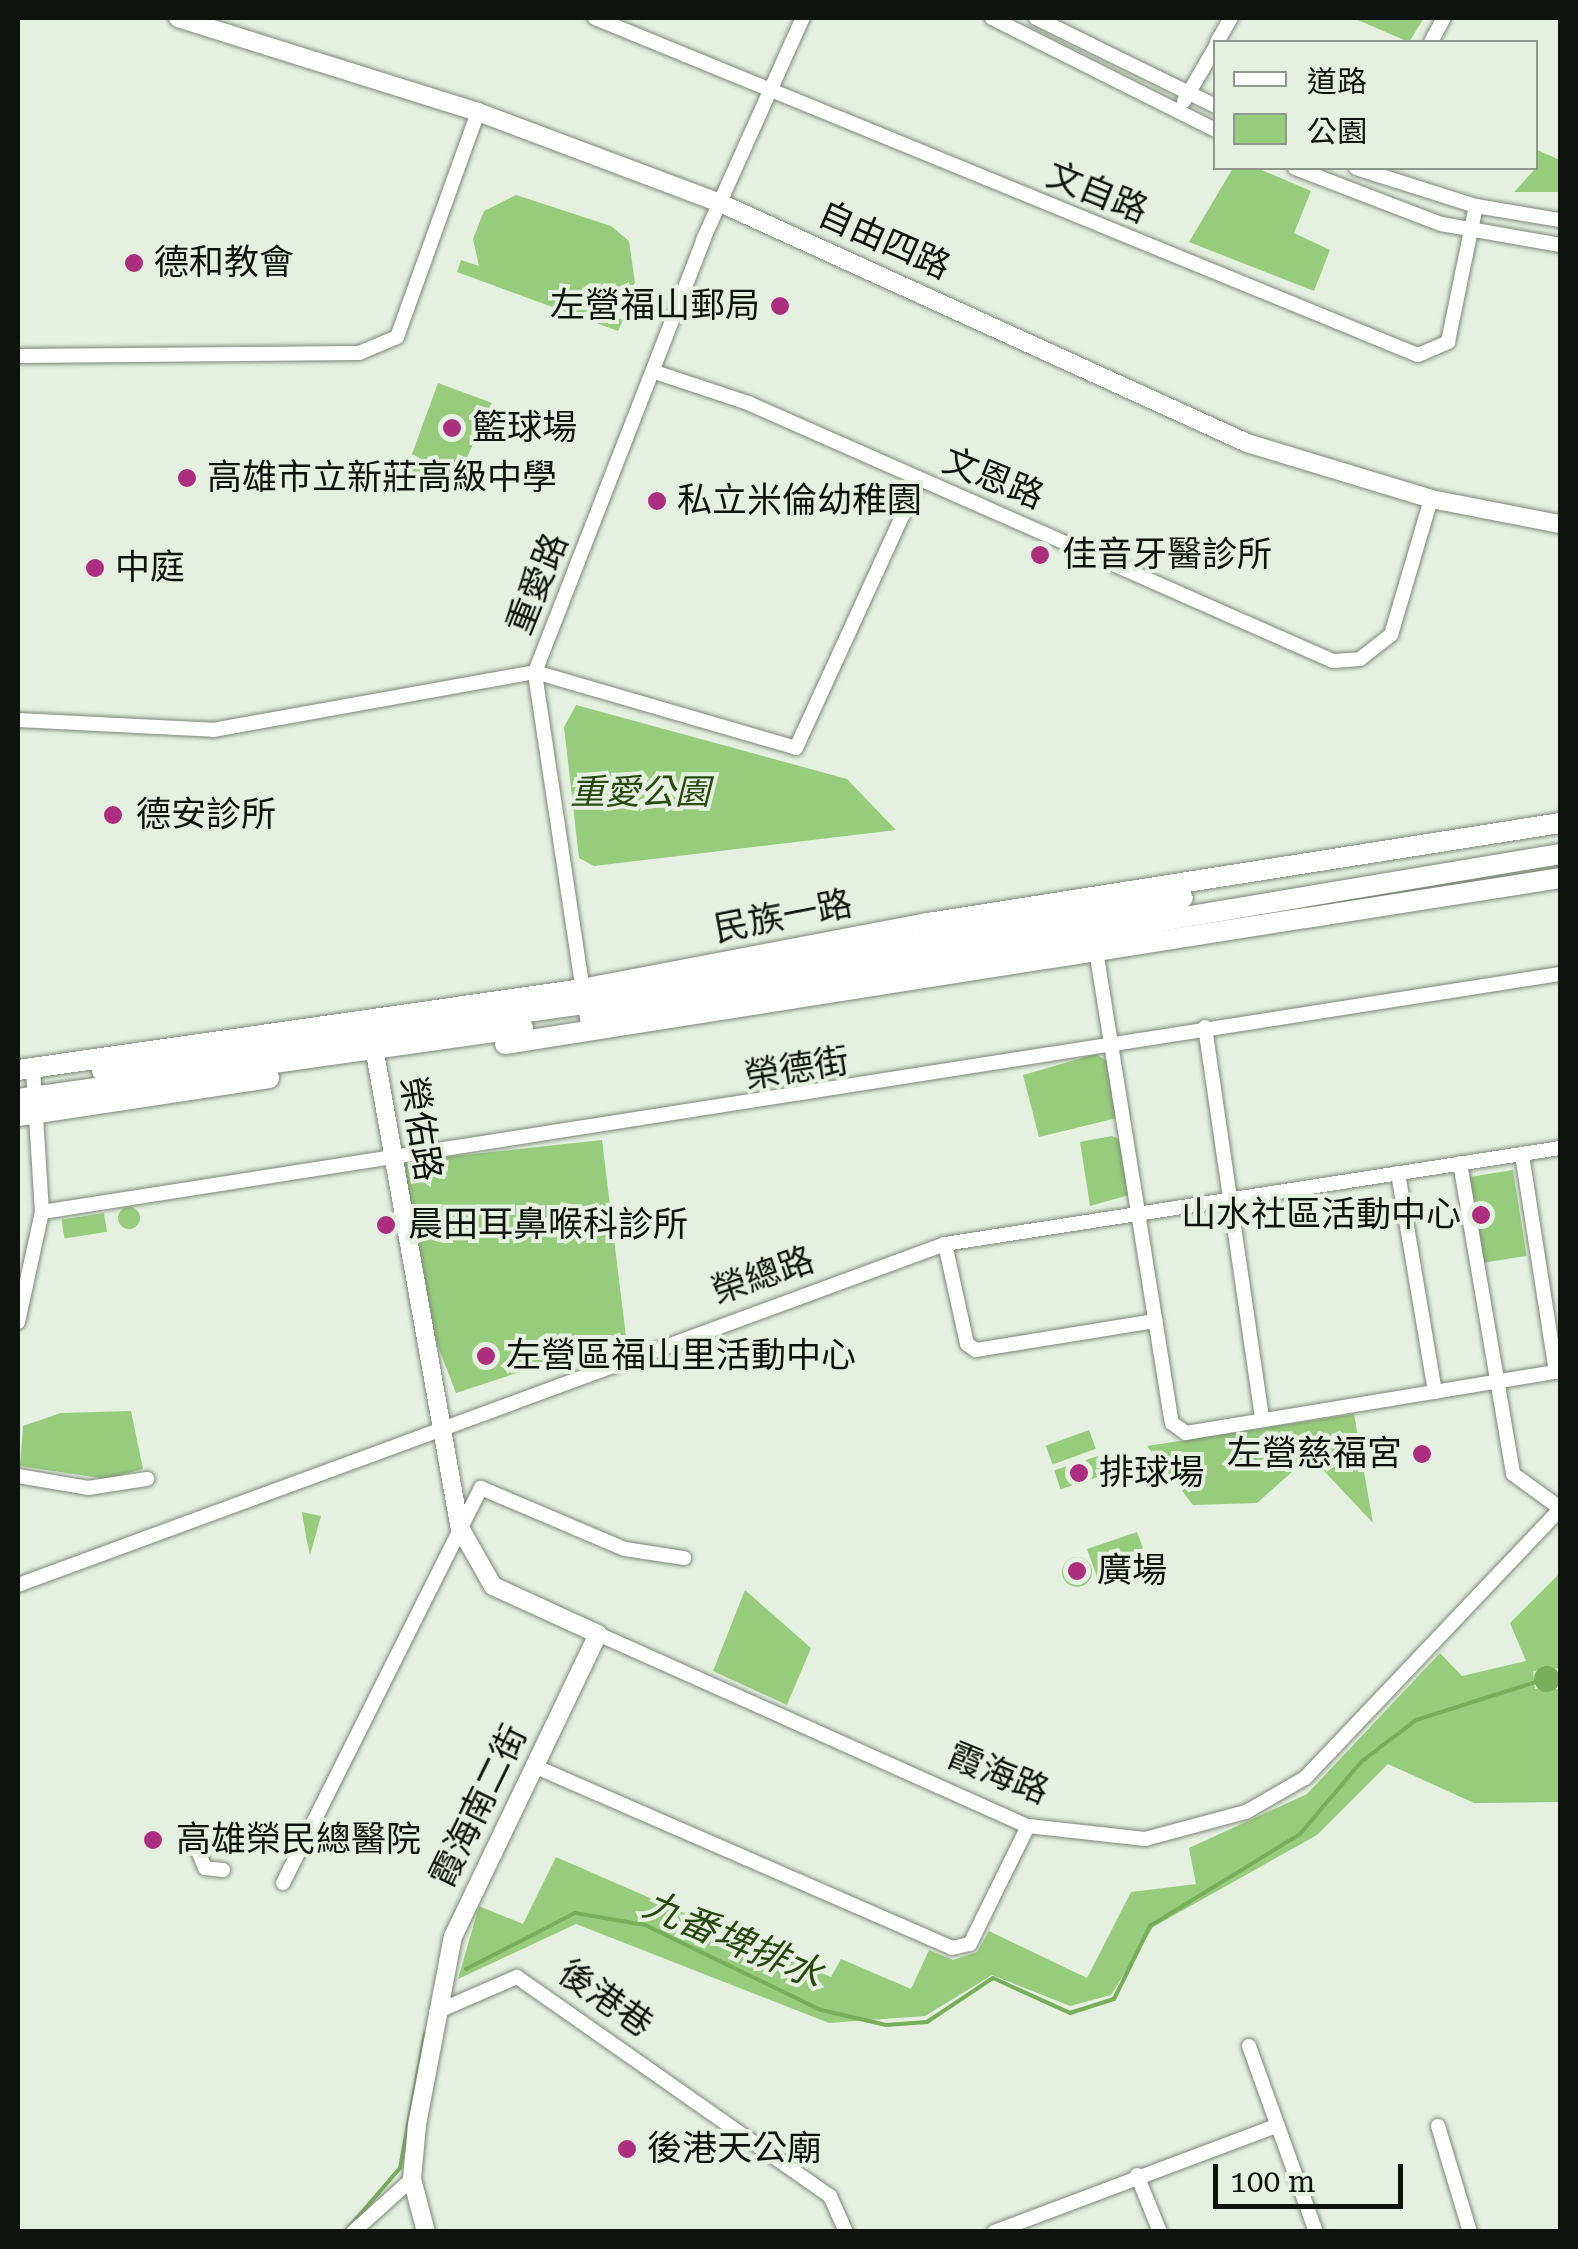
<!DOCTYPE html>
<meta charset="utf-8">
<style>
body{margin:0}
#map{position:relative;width:1578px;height:2249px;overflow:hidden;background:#e5f0e1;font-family:"Roboto Serif","Noto Sans TC",serif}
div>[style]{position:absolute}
.green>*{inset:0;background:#97cc7d;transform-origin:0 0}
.round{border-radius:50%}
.water>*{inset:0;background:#77ae5a}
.stream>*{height:4px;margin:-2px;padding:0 2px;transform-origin:2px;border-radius:2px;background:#77ae5a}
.roads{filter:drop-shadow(0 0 2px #7c8678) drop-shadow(0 0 2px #7c8678)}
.minor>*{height:14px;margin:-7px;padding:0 7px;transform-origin:7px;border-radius:7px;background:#fff}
.tertiary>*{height:18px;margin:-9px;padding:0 9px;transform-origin:9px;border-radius:9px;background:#fff}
.primary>*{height:20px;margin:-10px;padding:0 10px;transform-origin:10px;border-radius:10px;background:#fff}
.dots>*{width:28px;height:28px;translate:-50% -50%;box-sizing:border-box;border:5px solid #e5f0e1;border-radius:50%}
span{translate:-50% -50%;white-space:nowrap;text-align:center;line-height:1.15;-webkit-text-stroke:8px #e5f0e1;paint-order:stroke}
.street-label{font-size:35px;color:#0f130e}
.poi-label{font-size:35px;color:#0f130e}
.left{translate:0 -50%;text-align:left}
.right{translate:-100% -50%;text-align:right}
.park-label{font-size:35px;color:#264a0f;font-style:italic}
.water-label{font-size:38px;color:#26490e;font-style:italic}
.frame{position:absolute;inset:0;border:20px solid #0f130e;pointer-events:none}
.legend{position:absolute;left:1213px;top:40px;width:325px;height:130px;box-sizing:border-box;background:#e5f0e1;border:2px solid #8f988d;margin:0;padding:12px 18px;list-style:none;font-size:30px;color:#0f130e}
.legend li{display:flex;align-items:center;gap:20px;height:50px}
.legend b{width:50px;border:2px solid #8f988d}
.scale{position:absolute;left:1213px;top:2164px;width:190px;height:45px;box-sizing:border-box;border:5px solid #0f130e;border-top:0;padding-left:12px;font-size:30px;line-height:35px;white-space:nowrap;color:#0f130e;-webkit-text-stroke:8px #e5f0e1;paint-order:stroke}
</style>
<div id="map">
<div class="green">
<i style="clip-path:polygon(1353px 18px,1424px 18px,1409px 42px)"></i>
<i style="clip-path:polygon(1537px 150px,1560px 160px,1560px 192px,1514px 192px,1536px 168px)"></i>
<i style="clip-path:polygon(1233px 168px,1257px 168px,1311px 191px,1294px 233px,1330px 250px,1314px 291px,1189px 242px)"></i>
<i style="clip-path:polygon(516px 195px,611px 226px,629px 241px,635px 283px,604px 313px,623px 320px,618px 331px,457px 272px,461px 260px,479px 266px,473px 239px,484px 211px)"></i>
<i style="clip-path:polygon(438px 383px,492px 403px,457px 479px,412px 454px)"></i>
<i class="round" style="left:406px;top:460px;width:22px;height:22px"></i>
<i style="clip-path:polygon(576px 705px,847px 779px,896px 830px,594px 866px,579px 858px,564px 727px)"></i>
<i style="clip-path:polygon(1096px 1054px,1107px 1061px,1117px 1118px,1039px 1137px,1023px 1075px)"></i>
<i style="clip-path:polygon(1112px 1136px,1121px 1140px,1129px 1195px,1090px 1206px,1080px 1142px)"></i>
<i style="clip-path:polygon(602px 1140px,626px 1337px,456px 1393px,429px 1323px,398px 1162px)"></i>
<i style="left:1513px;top:1170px;width:87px;height:49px;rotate:81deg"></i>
<i class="round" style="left:118px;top:1207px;width:22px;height:22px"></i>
<i style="left:104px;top:1213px;width:19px;height:43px;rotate:81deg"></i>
<i style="clip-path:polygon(131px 1411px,143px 1469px,106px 1479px,20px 1466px,23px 1426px,61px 1413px)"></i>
<i style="clip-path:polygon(1354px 1414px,1373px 1523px,1310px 1456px,1257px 1503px,1193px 1505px,1147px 1446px)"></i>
<i style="left:1089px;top:1430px;width:20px;height:46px;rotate:70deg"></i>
<i style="left:1098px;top:1456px;width:20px;height:46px;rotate:72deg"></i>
<i style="clip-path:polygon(302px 1512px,321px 1516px,310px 1555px,306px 1537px)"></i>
<i style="clip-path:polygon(1137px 1532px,1143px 1548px,1097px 1577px,1087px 1549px)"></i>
<i class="round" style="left:1062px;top:1557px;width:30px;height:30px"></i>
<i style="clip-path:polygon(1560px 1573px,1560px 1668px,1533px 1671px,1535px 1689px,1560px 1689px,1560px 1802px,1474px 1803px,1388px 1764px,1317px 1835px,1153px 1927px,1111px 1995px,1070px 2006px,992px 1975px,925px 2016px,829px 2023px,576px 1924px,458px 1979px,479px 1906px,523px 1924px,556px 1857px,831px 1977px,841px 1959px,911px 1989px,929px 1950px,953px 1960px,977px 1952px,989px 1931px,1087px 1978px,1131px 1892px,1196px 1884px,1189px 1848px,1307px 1794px,1440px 1653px,1462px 1676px,1526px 1661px,1510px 1623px)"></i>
<i style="clip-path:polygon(745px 1590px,811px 1648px,787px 1705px,713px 1671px)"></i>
</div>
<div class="water">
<i class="round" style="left:1534px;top:1666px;width:26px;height:26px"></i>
</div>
<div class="stream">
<i style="left:466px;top:1969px;width:123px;rotate:-27.2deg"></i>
<i style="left:575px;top:1913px;width:71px;rotate:9.7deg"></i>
<i style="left:645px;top:1925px;width:195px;rotate:25.8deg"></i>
<i style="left:821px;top:2010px;width:67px;rotate:13deg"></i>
<i style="left:886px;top:2025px;width:41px;rotate:-4.2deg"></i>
<i style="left:927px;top:2022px;width:79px;rotate:-33.7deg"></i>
<i style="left:993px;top:1978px;width:85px;rotate:24.4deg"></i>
<i style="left:1070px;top:2013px;width:46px;rotate:-17.7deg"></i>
<i style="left:1114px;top:1999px;width:81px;rotate:-63.7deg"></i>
<i style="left:1150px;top:1926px;width:176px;rotate:-31.5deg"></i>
<i style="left:1300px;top:1834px;width:94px;rotate:-49.7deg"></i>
<i style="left:1361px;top:1762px;width:69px;rotate:-37.4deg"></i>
<i style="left:1416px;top:1720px;width:126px;rotate:-17.6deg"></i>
<i style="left:345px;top:2232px;width:84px;rotate:-49.3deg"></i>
<i style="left:400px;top:2168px;width:137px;rotate:-79.5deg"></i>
</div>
<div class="roads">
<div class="minor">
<i style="left:595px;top:18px;width:889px;rotate:22.27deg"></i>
<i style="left:1418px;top:355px;width:33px;rotate:-23deg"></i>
<i style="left:1448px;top:342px;width:139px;rotate:-78.4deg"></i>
<i style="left:992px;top:18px;width:250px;rotate:26.6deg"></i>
<i style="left:1036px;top:18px;width:200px;rotate:26.1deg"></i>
<i style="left:1217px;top:42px;width:28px;rotate:-60deg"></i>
<i style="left:1431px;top:42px;width:27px;rotate:-62deg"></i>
<i style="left:1184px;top:101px;width:64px;rotate:-59.8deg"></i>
<i style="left:1295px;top:168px;width:156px;rotate:21deg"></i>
<i style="left:1441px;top:224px;width:121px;rotate:10deg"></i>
<i style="left:1356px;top:168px;width:126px;rotate:17.6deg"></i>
<i style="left:1476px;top:206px;width:85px;rotate:9.5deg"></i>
<i style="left:18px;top:356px;width:341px;rotate:-0.5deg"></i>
<i style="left:359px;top:353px;width:41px;rotate:-22.8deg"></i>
<i style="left:397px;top:337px;width:239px;rotate:-70.2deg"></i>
<i style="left:655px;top:372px;width:98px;rotate:18.4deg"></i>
<i style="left:748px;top:403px;width:639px;rotate:23.8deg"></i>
<i style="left:1333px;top:661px;width:27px;rotate:-4deg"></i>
<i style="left:1360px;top:659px;width:39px;rotate:-38deg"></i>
<i style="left:1391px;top:635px;width:142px;rotate:-73.6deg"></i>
<i style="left:18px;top:720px;width:195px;rotate:2.9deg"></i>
<i style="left:213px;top:730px;width:327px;rotate:-10.2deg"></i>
<i style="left:535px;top:672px;width:272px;rotate:16.2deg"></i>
<i style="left:796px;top:748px;width:294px;rotate:-65.4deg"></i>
<i style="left:1095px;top:944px;width:485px;rotate:80.9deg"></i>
<i style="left:1172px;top:1423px;width:17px;rotate:36deg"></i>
<i style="left:1186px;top:1433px;width:375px;rotate:-9.4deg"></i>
<i style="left:1556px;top:1372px;width:221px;rotate:-98.9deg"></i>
<i style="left:1205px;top:1027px;width:397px;rotate:81.7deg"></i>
<i style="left:589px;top:1031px;width:363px;rotate:-98.6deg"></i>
<i style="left:535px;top:672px;width:464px;rotate:-68.7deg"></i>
<i style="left:703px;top:240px;width:243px;rotate:-65.8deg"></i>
<i style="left:1460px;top:1163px;width:315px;rotate:80.3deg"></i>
<i style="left:1513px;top:1474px;width:58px;rotate:35.9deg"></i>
<i style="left:1398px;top:1173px;width:222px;rotate:80.4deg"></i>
<i style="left:42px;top:1212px;width:1537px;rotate:-8.91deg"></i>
<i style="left:945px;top:1244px;width:102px;rotate:77.6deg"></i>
<i style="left:967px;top:1344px;width:11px;rotate:34deg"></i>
<i style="left:976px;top:1350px;width:182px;rotate:-9.2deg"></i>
<i style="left:18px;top:1322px;width:113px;rotate:-77.7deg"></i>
<i style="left:42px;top:1212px;width:144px;rotate:-93.6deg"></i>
<i style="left:18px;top:1476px;width:71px;rotate:9.7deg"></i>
<i style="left:88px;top:1488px;width:60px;rotate:-8.7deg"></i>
<i style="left:18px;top:1585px;width:988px;rotate:-20.2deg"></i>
<i style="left:945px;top:1244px;width:622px;rotate:-8.87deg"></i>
<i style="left:598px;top:1634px;width:471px;rotate:24.1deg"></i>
<i style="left:1028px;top:1826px;width:118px;rotate:6.3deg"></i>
<i style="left:1145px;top:1839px;width:105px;rotate:-15deg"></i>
<i style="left:1246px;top:1812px;width:68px;rotate:-30deg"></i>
<i style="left:1305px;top:1778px;width:371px;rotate:-46.5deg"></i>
<i style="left:534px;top:1766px;width:456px;rotate:23.5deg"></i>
<i style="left:952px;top:1948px;width:18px;rotate:-13deg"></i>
<i style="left:970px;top:1944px;width:131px;rotate:-63.8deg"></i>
<i style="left:223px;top:1870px;width:18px;rotate:-174deg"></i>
<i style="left:205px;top:1868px;width:18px;rotate:-112deg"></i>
<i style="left:198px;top:1851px;width:22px;rotate:-47deg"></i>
<i style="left:213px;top:1835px;width:18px;rotate:19deg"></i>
<i style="left:283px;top:1883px;width:442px;rotate:-63.4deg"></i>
<i style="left:481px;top:1488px;width:156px;rotate:23deg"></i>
<i style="left:625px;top:1549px;width:60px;rotate:8.7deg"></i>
<i style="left:436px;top:2012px;width:88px;rotate:-23.4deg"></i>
<i style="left:517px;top:1977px;width:382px;rotate:35deg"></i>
<i style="left:830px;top:2196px;width:39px;rotate:66deg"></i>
<i style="left:1249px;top:2046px;width:198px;rotate:70.2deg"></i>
<i style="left:1438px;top:2126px;width:111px;rotate:73.2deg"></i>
<i style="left:1137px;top:2175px;width:61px;rotate:68deg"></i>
<i style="left:353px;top:2232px;width:79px;rotate:-41.9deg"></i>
<i style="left:994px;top:2232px;width:303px;rotate:-20.6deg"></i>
</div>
<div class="tertiary">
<i style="left:178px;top:18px;width:314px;rotate:17.4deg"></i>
<i style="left:478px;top:112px;width:256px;rotate:20.6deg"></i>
<i style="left:718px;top:202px;width:581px;rotate:24.49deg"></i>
<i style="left:1247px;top:443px;width:192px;rotate:16.9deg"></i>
<i style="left:1431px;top:499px;width:131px;rotate:11deg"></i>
<i style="left:372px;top:1036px;width:500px;rotate:79.9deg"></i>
<i style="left:460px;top:1528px;width:67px;rotate:60.4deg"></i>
<i style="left:493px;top:1586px;width:115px;rotate:24.6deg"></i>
<i style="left:598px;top:1634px;width:335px;rotate:115.6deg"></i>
<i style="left:453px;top:1936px;width:192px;rotate:100.8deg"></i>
<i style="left:417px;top:2125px;width:54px;rotate:95.3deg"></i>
<i style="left:412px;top:2179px;width:55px;rotate:75.2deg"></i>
</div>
<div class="primary">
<i style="left:601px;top:1015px;width:972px;rotate:-9.53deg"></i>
<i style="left:505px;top:1044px;width:1068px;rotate:-8.94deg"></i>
<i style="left:18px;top:1070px;width:570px;rotate:-8.17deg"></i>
<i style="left:582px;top:989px;width:352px;rotate:-10.8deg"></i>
<i style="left:928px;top:923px;width:640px;rotate:-8.99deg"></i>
<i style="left:102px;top:1071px;width:488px;rotate:-7.9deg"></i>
<i style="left:585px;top:1004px;width:607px;rotate:-10.05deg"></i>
<i style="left:18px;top:1099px;width:510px;rotate:-8deg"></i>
<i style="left:18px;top:1116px;width:254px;rotate:-8.6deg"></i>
</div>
</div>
<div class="dots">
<i style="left:134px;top:263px;background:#ac2f7f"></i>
<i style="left:780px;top:306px;background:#ac2f7f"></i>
<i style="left:452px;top:428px;background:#ac2f7f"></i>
<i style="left:187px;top:478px;background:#ac2f7f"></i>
<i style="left:657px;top:501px;background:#ac2f7f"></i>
<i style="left:1040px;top:555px;background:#ac2f7f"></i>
<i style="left:95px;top:568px;background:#ac2f7f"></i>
<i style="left:113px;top:815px;background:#ac2f7f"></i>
<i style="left:1481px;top:1215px;background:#ac2f7f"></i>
<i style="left:386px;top:1225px;background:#ac2f7f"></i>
<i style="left:486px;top:1356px;background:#ac2f7f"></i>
<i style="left:1422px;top:1454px;background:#ac2f7f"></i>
<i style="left:1079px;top:1473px;background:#ac2f7f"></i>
<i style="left:1077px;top:1571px;background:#ac2f7f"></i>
<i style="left:153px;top:1840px;background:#ac2f7f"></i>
<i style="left:627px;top:2149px;background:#ac2f7f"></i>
</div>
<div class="street-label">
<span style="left:1097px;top:193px;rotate:22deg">文自路</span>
<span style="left:884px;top:241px;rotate:24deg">自由四路</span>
<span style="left:993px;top:479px;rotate:22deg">文恩路</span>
<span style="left:538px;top:584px;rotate:-68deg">重愛路</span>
<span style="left:783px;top:917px;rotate:-11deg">民族一路</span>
<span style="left:797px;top:1069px;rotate:-9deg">榮德街</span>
<span style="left:420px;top:1129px;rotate:81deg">榮佑路</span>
<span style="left:763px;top:1276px;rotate:-19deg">榮總路</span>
<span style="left:998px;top:1774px;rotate:22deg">霞海路</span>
<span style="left:479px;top:1806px;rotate:-64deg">霞海南二街</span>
<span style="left:605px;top:1999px;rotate:35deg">後港巷</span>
</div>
<div class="poi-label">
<span class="left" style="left:154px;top:263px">德和教會</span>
<span class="right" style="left:760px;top:306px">左營福山郵局</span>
<span class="left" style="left:472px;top:428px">籃球場</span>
<span class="left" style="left:207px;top:478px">高雄市立新莊高級中學</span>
<span class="left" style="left:677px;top:501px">私立米倫幼稚園</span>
<span class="left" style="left:1062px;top:555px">佳音牙醫診所</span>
<span class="left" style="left:115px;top:568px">中庭</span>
<span class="left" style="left:136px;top:815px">德安診所</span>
<span class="right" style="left:1461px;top:1215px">山水社區活動中心</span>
<span class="left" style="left:408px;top:1225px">晨田耳鼻喉科診所</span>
<span class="left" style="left:506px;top:1356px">左營區福山里活動中心</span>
<span class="right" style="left:1402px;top:1454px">左營慈福宮</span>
<span class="left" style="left:1099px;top:1473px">排球場</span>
<span class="left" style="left:1097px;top:1571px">廣場</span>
<span class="left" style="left:176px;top:1840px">高雄榮民總醫院</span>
<span class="left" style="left:647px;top:2149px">後港天公廟</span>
</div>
<div class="park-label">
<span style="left:640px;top:793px">重愛公園</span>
</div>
<div class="water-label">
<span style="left:733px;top:1940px;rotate:23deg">九番埤排水</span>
</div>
<div class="frame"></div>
<ul class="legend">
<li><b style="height:12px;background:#fff"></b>道路</li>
<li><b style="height:28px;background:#97cc7d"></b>公園</li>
</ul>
<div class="scale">100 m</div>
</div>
